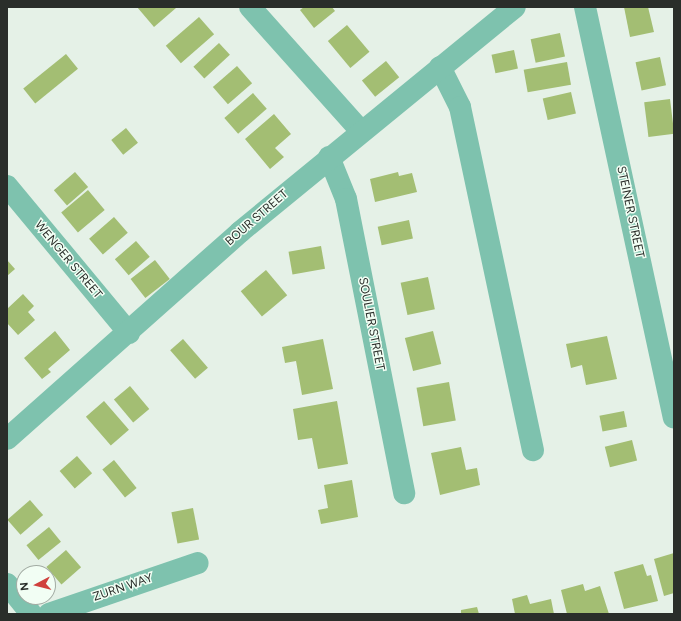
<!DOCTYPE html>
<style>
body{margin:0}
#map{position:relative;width:681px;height:621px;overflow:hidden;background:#e5f1e7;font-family:Figtree,sans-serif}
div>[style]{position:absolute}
.building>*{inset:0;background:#a3be73;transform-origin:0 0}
.minor>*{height:22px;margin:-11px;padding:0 11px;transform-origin:11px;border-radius:11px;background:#7ec2ae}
span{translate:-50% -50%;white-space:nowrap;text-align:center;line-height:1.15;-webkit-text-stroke:3px #f2fef4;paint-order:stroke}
.street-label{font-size:12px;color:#2a2e2a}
.frame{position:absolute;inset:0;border:8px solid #2a2e2a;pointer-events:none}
.north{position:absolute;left:16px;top:565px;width:40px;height:40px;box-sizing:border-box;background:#f2fef4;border:1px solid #a2aba3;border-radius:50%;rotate:263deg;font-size:11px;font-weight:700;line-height:16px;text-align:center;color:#2a2e2a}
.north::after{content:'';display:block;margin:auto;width:14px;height:18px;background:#d0413d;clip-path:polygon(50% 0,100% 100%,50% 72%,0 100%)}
</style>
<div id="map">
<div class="building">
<i style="clip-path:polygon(137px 7px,175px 7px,176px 8px,154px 27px)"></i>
<i style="clip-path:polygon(304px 7px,332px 7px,335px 11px,314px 28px,300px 10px)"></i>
<i style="clip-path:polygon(624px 7px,648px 7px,654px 32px,630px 37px)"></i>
<i style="left:199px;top:17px;width:23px;height:44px;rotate:49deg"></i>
<i style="left:347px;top:25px;width:35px;height:25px;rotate:50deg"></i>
<i style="left:560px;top:33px;width:24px;height:30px;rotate:78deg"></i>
<i style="left:219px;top:43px;width:16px;height:35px;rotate:47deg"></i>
<i style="left:514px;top:50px;width:19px;height:23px;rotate:78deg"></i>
<i style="left:66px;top:54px;width:19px;height:55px;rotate:51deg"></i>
<i style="left:660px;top:57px;width:29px;height:25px;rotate:78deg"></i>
<i style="left:386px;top:61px;width:21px;height:31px;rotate:51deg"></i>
<i style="left:567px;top:62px;width:23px;height:44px;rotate:80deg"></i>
<i style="left:237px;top:66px;width:23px;height:32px;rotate:49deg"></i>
<i style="left:571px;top:92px;width:22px;height:29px;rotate:77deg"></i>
<i style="left:253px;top:93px;width:21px;height:38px;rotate:49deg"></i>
<i style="left:670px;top:99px;width:35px;height:26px;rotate:83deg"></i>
<i style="clip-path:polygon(274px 114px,291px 134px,275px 148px,284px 157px,270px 169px,245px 139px)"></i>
<i style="left:126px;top:128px;width:19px;height:19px;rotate:51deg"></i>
<i style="left:75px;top:172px;width:20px;height:28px;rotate:49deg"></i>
<i style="clip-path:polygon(398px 172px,399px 176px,412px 173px,417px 192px,375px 202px,370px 179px)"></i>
<i style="left:88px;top:190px;width:26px;height:35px;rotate:50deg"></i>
<i style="left:114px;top:217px;width:21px;height:33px;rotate:49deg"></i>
<i style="left:409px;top:220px;width:19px;height:32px;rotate:78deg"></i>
<i style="left:136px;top:241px;width:21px;height:28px;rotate:49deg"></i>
<i style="left:321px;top:246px;width:23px;height:33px;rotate:80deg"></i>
<i style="clip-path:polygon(7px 260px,15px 269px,7px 276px)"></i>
<i style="left:155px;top:260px;width:24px;height:31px;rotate:52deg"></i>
<i style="left:266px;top:270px;width:33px;height:33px;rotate:50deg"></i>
<i style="left:428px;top:277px;width:33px;height:28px;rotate:78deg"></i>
<i style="clip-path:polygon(23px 294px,34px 306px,28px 312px,35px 320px,18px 335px,7px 323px,7px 309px)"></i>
<i style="clip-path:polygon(55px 331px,70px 350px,48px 369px,51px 372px,42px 379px,24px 358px)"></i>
<i style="left:433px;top:331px;width:34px;height:29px;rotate:76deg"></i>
<i style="clip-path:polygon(607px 336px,617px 379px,586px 385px,582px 365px,571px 368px,566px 344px)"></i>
<i style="left:183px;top:339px;width:38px;height:17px;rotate:49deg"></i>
<i style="clip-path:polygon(323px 339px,333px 389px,302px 395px,296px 361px,285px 363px,282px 347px)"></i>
<i style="left:449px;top:382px;width:39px;height:33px;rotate:80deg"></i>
<i style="left:130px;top:386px;width:30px;height:21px;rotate:50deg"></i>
<i style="left:104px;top:401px;width:38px;height:24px;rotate:49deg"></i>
<i style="clip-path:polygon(337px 401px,348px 464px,318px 469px,312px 438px,298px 440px,293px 409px)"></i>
<i style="left:624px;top:411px;width:16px;height:25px;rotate:79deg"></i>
<i style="left:632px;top:440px;width:21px;height:28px;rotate:76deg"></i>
<i style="clip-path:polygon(461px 447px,466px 470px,477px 468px,480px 485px,440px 495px,431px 453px)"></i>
<i style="left:77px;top:456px;width:23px;height:23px;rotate:49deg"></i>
<i style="left:114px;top:460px;width:36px;height:15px;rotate:51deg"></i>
<i style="clip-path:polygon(352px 480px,358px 517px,321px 524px,318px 510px,328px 508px,324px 485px)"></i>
<i style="left:30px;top:500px;width:20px;height:30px;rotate:49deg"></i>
<i style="left:193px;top:508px;width:32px;height:22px;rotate:79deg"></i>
<i style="left:49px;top:527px;width:19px;height:29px;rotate:51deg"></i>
<i style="left:66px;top:550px;width:23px;height:26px;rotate:49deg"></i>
<i style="clip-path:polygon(674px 553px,674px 593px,664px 596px,654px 559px)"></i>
<i style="clip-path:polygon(643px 564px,647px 576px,651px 575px,658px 601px,624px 609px,614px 572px)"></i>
<i style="clip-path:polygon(583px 584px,585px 591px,600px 586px,609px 614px,567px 614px,561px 590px)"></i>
<i style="clip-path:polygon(527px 595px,530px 604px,551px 599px,554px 614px,515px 614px,512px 599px)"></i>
<i style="clip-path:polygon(477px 607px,479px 614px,461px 614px,461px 610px)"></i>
</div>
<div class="minor">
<i style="left:250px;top:7px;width:165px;rotate:48.2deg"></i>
<i style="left:585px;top:7px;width:420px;rotate:77.8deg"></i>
<i style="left:440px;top:67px;width:45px;rotate:63.4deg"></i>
<i style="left:460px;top:107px;width:351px;rotate:78deg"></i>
<i style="left:329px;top:157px;width:45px;rotate:68deg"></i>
<i style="left:346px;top:199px;width:300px;rotate:78.8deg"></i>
<i style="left:7px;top:186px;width:191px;rotate:50.3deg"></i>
<i style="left:7px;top:439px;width:312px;rotate:-41.6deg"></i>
<i style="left:240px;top:232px;width:355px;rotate:-39.3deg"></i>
<i style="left:7px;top:584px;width:38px;rotate:51deg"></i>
<i style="left:49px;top:614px;width:157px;rotate:-18.9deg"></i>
</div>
<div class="street-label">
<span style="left:630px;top:212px;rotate:78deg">STEINER STREET</span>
<span style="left:257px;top:218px;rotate:-41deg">BOUR STREET</span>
<span style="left:68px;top:260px;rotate:50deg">WENGER STREET</span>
<span style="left:371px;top:324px;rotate:79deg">SOULIER STREET</span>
<span style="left:123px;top:588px;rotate:-19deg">ZURN WAY</span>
</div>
<div class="frame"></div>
<div class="north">N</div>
</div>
